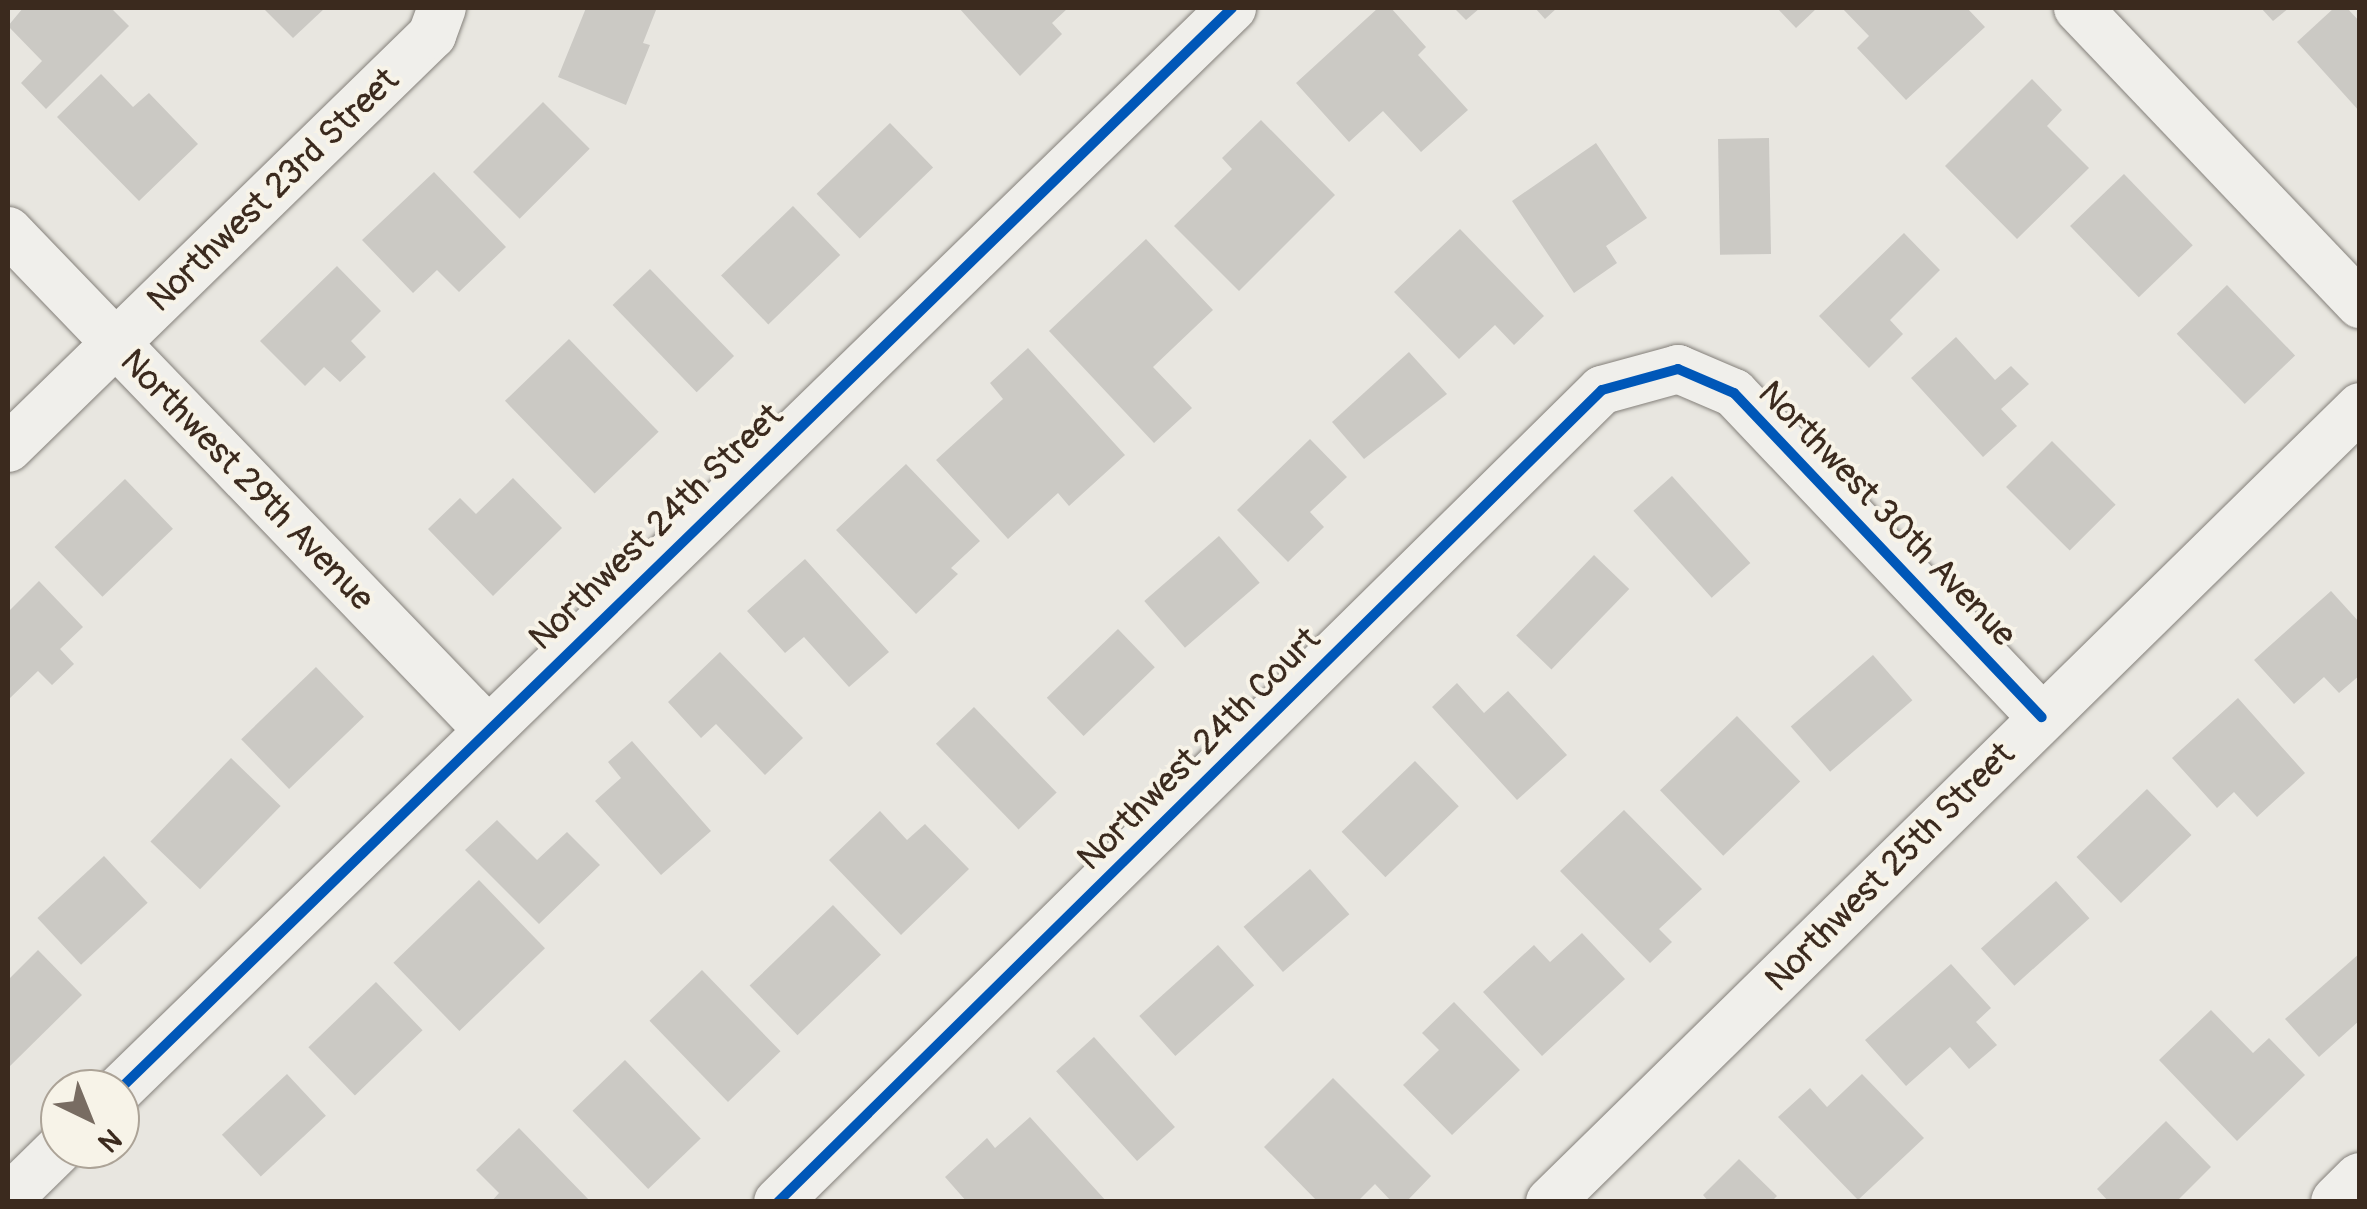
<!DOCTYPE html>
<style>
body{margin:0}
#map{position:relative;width:2367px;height:1209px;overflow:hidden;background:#e8e6e0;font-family:Pangolin,sans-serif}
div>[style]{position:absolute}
.building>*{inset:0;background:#cbc9c4;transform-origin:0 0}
.roads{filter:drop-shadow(0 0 2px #84807a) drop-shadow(0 0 2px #84807a)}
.minor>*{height:48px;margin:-24px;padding:0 24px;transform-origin:24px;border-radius:24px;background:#f0efeb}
.tertiary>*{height:55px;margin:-27.5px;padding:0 27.5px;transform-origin:27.5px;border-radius:27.5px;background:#f0efeb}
.cycleway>*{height:10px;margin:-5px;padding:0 5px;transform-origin:5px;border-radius:5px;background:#0057b8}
span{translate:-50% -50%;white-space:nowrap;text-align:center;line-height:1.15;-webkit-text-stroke:8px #f7f3e8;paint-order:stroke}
.street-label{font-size:35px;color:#3b2a1e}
.frame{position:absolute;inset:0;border:10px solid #3b2a1e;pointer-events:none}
.north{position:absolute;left:40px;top:1069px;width:100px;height:100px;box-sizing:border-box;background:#f7f3e8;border:2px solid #aca397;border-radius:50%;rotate:137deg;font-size:28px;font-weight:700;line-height:40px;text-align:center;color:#3b2a1e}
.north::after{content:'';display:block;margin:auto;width:35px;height:45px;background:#786c62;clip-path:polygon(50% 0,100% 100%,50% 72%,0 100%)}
</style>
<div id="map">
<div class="building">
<i style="clip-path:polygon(23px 8px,111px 8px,129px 26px,46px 109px,21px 83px,42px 61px,8px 26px)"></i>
<i style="clip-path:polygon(263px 8px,325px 8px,293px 38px)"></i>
<i style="clip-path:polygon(586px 8px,656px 10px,643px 43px,650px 45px,626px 105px,558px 77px)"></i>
<i style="clip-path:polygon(959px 8px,1068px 8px,1052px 23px,1062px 34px,1020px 76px)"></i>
<i style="clip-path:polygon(1378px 8px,1391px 8px,1426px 47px,1418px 55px,1468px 110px,1421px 152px,1383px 111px,1349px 142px,1296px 83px)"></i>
<i style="clip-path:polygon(1454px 8px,1480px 8px,1466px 20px)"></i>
<i style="clip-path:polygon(1535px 8px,1557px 8px,1545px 19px)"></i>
<i style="clip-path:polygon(1777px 8px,1817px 8px,1796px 28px)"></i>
<i style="clip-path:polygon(1842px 8px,1967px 8px,1985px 27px,1906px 100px,1857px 48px,1869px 36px)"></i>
<i style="clip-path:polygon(2261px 8px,2289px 8px,2273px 21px)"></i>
<i style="clip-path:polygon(2334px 8px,2347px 8px,2360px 22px,2360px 112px,2297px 42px)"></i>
<i style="clip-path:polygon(101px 74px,133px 107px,149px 93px,198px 144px,139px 201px,57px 117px)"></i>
<i style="clip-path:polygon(2032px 79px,2062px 110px,2047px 126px,2089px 168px,2017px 239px,1945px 166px)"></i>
<i style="left:543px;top:102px;width:66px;height:99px;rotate:45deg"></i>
<i style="clip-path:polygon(1261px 120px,1335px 195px,1239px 291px,1174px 226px,1232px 169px,1222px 158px)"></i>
<i style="left:890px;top:123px;width:62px;height:102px;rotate:46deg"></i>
<i style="left:1769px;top:138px;width:116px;height:51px;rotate:89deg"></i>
<i style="clip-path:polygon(1596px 143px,1647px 218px,1606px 246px,1617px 263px,1574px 293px,1512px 201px)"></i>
<i style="clip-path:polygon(434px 172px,506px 247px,459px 292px,437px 270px,413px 293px,362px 240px)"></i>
<i style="left:2124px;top:174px;width:99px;height:75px;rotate:46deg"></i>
<i style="left:793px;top:206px;width:68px;height:100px;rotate:46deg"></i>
<i style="clip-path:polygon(1460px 229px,1544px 316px,1514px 345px,1495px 325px,1459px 359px,1394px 292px)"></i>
<i style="clip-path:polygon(1904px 233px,1940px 270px,1890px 320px,1903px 334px,1869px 368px,1819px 316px)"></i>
<i style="clip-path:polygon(1146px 239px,1213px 310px,1153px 367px,1192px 408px,1154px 443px,1049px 331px)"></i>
<i style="clip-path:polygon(337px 266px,381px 311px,351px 341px,366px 357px,340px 382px,324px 367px,305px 386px,260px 341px)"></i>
<i style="left:650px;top:269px;width:121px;height:52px;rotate:46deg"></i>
<i style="left:2227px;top:285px;width:98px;height:70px;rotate:46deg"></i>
<i style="clip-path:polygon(1956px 337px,1995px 380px,2011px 366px,2029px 384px,2001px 409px,2017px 426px,1983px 457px,1911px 378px)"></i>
<i style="left:569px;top:339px;width:129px;height:89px;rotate:46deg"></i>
<i style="clip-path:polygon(1028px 348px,1125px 455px,1069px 506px,1058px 493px,1008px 539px,936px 460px,1003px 399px,990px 383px)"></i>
<i style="clip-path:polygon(1409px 352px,1447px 394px,1364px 459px,1332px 422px)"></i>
<i style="clip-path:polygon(1310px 439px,1347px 477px,1310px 512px,1324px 527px,1288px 562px,1237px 510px)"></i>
<i style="left:2052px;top:441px;width:90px;height:65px;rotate:45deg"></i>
<i style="clip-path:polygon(906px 464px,980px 541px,951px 568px,958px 574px,916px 614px,836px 530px)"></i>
<i style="left:1672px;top:476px;width:117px;height:52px;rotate:48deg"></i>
<i style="clip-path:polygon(513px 478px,562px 528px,493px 596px,428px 529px,460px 498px,476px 514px)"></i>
<i style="left:125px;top:479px;width:69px;height:98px;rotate:46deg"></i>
<i style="left:1219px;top:536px;width:62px;height:99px;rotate:49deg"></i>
<i style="left:1594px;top:555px;width:49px;height:112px;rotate:44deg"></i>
<i style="clip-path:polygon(805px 559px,889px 652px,849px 687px,804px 637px,785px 653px,747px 611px)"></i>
<i style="clip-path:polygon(39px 581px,83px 627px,60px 649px,74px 664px,52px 685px,38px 671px,10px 698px,8px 612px)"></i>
<i style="clip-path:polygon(2331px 591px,2360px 623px,2360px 675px,2339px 693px,2324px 677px,2294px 704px,2254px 660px)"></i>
<i style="left:1118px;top:629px;width:53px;height:99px;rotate:46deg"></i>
<i style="clip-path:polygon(720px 652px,803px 738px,765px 775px,716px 724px,701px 738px,668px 702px)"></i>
<i style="left:1873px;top:655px;width:60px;height:109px;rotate:49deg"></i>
<i style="left:316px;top:667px;width:69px;height:104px;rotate:46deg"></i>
<i style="clip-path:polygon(1457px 683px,1484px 713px,1508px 691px,1567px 755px,1517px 800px,1432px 707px)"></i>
<i style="clip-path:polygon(2238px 698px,2305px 773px,2257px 817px,2234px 792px,2217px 808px,2172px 758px)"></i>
<i style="left:974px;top:707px;width:119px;height:53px;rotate:46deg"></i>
<i style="left:1737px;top:716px;width:91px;height:107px;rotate:46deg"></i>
<i style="clip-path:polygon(632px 741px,711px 831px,661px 875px,595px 801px,621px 778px,608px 762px)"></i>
<i style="left:231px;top:758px;width:69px;height:116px;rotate:44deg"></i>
<i style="left:1415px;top:761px;width:63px;height:102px;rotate:46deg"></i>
<i style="left:2147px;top:789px;width:64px;height:98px;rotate:46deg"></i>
<i style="clip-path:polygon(1624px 810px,1702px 889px,1659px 929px,1672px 942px,1650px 963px,1560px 871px)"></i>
<i style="clip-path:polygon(880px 811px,907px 840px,925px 824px,969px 869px,901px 935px,829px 860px)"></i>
<i style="clip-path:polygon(497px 820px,537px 860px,567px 832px,600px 865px,539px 924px,465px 850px)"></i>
<i style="left:104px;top:856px;width:64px;height:91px;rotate:47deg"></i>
<i style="left:1310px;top:869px;width:60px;height:88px;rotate:49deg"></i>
<i style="left:479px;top:880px;width:95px;height:119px;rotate:46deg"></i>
<i style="left:2056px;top:881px;width:50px;height:101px;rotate:48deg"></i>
<i style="left:833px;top:905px;width:69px;height:116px;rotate:46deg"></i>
<i style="clip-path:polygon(1582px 933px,1625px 979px,1542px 1056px,1483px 992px,1534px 945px,1550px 962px)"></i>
<i style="left:1218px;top:945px;width:54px;height:106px;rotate:48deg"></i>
<i style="clip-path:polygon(38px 950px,82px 995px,8px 1068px,8px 980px)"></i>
<i style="clip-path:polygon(2360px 953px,2360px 1020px,2319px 1057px,2285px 1019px)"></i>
<i style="clip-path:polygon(1951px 964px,1991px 1008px,1976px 1022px,1997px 1045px,1969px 1069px,1950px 1047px,1906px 1086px,1865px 1040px)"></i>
<i style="left:702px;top:970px;width:113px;height:73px;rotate:46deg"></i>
<i style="left:376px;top:982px;width:67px;height:94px;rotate:46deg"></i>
<i style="clip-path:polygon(1454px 1002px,1520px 1070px,1452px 1135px,1403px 1085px,1439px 1050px,1422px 1033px)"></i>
<i style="clip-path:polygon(2211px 1010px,2253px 1053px,2269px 1038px,2305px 1075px,2237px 1141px,2159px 1060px)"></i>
<i style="left:1094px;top:1037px;width:121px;height:51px;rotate:48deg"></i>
<i style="left:625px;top:1060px;width:109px;height:73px;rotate:46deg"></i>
<i style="left:287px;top:1074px;width:57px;height:89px;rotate:47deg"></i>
<i style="clip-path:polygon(1862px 1074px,1924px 1138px,1858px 1200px,1778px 1117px,1810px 1088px,1827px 1107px)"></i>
<i style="clip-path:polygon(1333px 1078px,1431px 1176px,1406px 1202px,1392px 1202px,1375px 1184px,1357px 1202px,1318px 1202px,1264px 1147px)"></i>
<i style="clip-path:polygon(1030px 1117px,1107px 1202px,967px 1202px,945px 1177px,987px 1138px,995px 1148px)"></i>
<i style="clip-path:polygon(2166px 1121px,2211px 1167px,2176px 1202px,2109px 1202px,2097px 1189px)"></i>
<i style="clip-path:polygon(519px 1128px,591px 1202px,491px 1202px,499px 1193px,476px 1170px)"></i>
<i style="clip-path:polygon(1739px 1159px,1777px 1196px,1771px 1202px,1709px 1202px,1703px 1195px)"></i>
</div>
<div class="roads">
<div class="minor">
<i style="left:2078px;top:8px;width:409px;rotate:46.4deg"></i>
<i style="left:8px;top:231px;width:691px;rotate:46.11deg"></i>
<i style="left:8px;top:448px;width:592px;rotate:-44.25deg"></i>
<i style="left:432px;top:35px;width:29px;rotate:-70deg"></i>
<i style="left:120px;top:1089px;width:1551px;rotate:-44.19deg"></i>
<i style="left:8px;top:1199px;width:73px;rotate:-44.4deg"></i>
<i style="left:778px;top:1202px;width:1157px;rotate:-44.58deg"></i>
<i style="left:1602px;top:390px;width:79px;rotate:-15.4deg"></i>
<i style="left:1678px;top:369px;width:61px;rotate:23.2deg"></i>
<i style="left:1734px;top:393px;width:447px;rotate:46.5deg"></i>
<i style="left:1550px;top:1202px;width:1135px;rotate:-44.46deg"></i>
</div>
<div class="tertiary">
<i style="left:2338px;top:1202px;width:31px;rotate:-45deg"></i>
</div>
</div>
<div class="cycleway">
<i style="left:120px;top:1089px;width:1551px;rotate:-44.19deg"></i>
<i style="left:778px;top:1202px;width:1157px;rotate:-44.58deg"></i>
<i style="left:1602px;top:390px;width:79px;rotate:-15.4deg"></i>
<i style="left:1678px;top:369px;width:61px;rotate:23.2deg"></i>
<i style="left:1734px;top:393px;width:447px;rotate:46.5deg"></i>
</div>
<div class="street-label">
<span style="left:273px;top:190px;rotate:-44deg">Northwest 23rd Street</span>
<span style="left:247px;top:480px;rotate:46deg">Northwest 29th Avenue</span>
<span style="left:1887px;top:514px;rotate:46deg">Northwest 30th Avenue</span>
<span style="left:656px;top:527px;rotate:-44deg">Northwest 24th Street</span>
<span style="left:1199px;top:749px;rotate:-45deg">Northwest 24th Court</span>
<span style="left:1890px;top:867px;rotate:-45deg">Northwest 25th Street</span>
</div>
<div class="frame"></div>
<div class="north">N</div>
</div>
